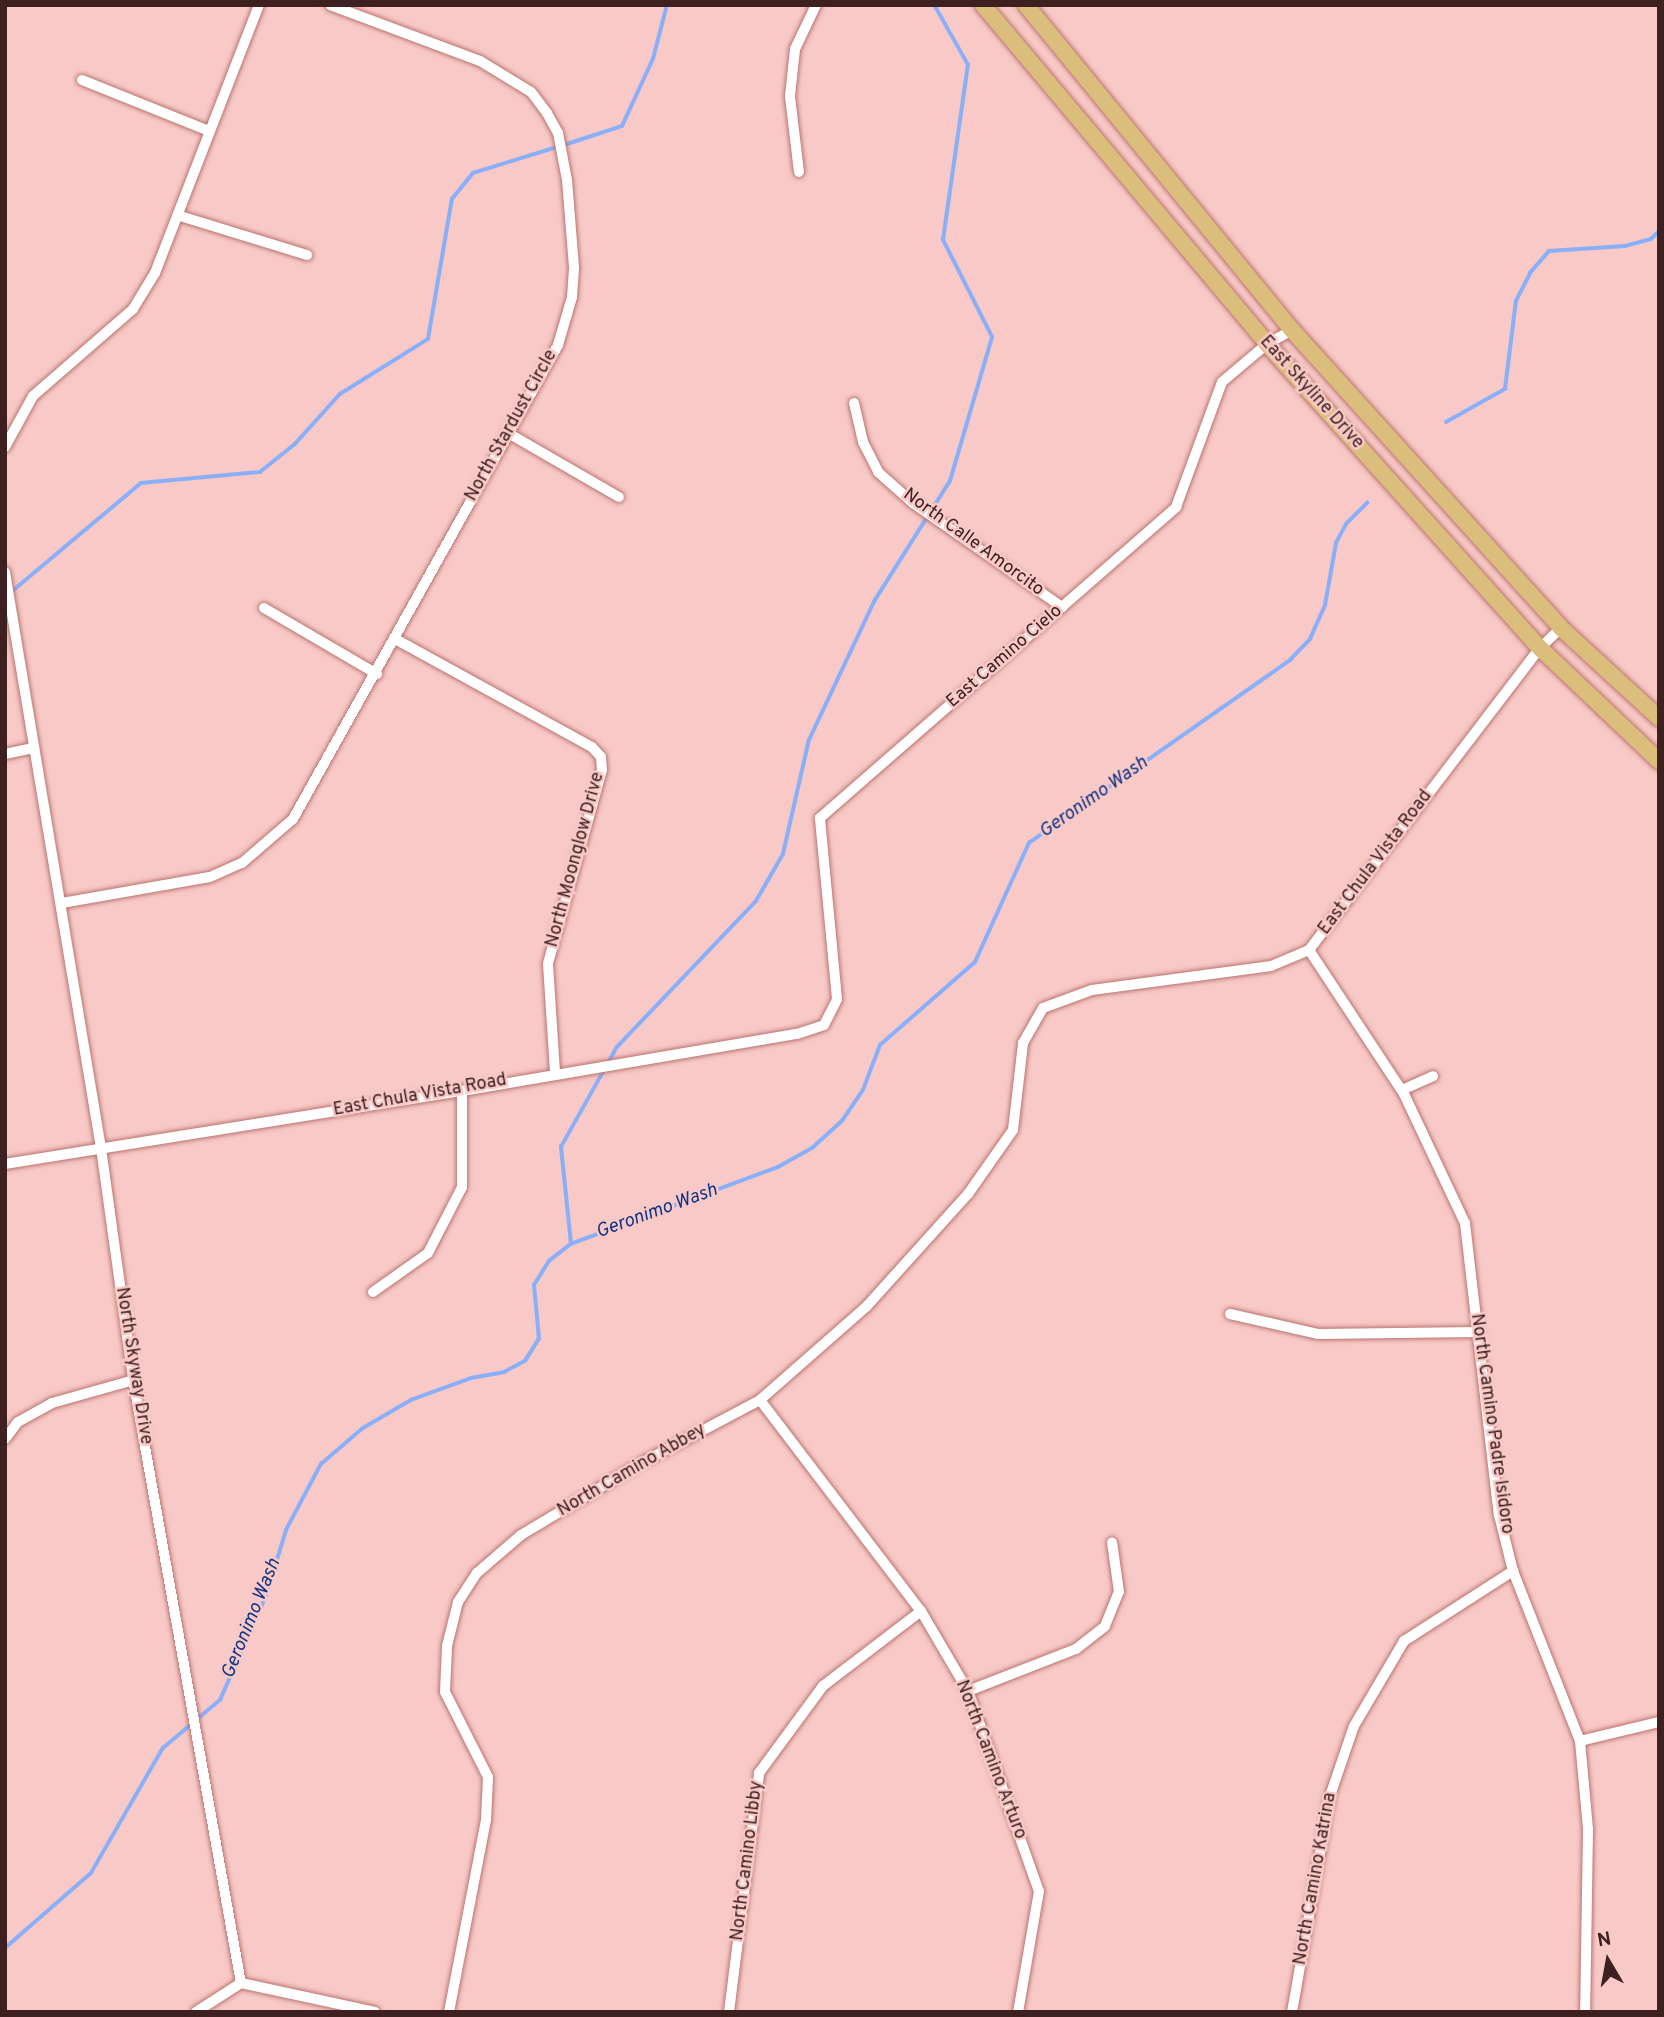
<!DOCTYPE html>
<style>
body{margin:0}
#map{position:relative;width:1664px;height:2017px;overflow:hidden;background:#f8c9c6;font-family:Overpass,sans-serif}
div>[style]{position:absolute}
.stream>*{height:3.5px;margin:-1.75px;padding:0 1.75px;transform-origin:1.75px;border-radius:1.75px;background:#8aaff9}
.roads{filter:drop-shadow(0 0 2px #ba7470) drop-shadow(0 0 2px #ba7470)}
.minor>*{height:10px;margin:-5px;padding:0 5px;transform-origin:5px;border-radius:5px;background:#fff}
.primary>*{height:16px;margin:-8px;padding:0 8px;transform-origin:8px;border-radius:8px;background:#dbbe7b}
span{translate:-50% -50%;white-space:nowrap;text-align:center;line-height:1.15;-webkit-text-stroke:5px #f8c9c6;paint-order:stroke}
.street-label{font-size:18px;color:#3d201f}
.water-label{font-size:19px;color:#103486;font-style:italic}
.frame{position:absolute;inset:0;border:7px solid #3d201f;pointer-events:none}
.north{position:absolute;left:1573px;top:1926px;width:70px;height:70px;-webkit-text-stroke:5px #f8c9c6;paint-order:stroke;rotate:350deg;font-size:19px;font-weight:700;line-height:28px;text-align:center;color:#3d201f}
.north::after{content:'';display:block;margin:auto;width:24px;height:32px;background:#3d201f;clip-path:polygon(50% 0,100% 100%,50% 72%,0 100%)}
</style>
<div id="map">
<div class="stream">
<i style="left:564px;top:145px;width:61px;rotate:-18.1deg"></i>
<i style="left:622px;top:126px;width:74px;rotate:-65.2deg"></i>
<i style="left:653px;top:59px;width:56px;rotate:-75.5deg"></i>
<i style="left:1446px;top:422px;width:68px;rotate:-29.2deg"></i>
<i style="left:1505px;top:389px;width:89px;rotate:-82.9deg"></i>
<i style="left:1516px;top:301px;width:31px;rotate:-63deg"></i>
<i style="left:1530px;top:273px;width:29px;rotate:-49deg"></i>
<i style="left:1549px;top:251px;width:76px;rotate:-3.8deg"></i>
<i style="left:1625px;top:246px;width:27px;rotate:-15deg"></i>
<i style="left:1651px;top:239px;width:11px;rotate:-45deg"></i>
<i style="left:10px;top:593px;width:171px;rotate:-40deg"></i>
<i style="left:141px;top:483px;width:120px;rotate:-5.3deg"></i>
<i style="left:260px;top:472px;width:45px;rotate:-38.7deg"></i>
<i style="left:295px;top:444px;width:67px;rotate:-48deg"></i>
<i style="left:340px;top:394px;width:104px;rotate:-32deg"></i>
<i style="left:428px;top:339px;width:142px;rotate:-80.3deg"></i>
<i style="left:452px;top:199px;width:33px;rotate:-51deg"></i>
<i style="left:473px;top:173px;width:88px;rotate:-17.2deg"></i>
<i style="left:608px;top:1063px;width:18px;rotate:-61deg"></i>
<i style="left:617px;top:1047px;width:202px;rotate:-46.4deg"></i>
<i style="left:756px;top:901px;width:54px;rotate:-60.1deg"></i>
<i style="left:783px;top:854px;width:117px;rotate:-77.2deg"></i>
<i style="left:809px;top:740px;width:155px;rotate:-64.8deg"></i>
<i style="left:875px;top:600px;width:141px;rotate:-57.8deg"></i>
<i style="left:950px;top:481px;width:150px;rotate:-73.7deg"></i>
<i style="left:992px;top:337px;width:109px;rotate:-116.8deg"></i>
<i style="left:943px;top:240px;width:177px;rotate:-81.9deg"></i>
<i style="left:968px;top:65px;width:69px;rotate:-119.5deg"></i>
<i style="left:571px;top:1244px;width:98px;rotate:-95.9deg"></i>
<i style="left:561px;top:1147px;width:88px;rotate:-60.8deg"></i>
<i style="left:5px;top:1948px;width:114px;rotate:-41.1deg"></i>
<i style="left:91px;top:1873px;width:144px;rotate:-60.1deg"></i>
<i style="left:163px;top:1748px;width:75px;rotate:-40.1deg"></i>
<i style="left:220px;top:1700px;width:114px;rotate:-66.1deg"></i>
<i style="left:266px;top:1596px;width:69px;rotate:-73.1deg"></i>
<i style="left:286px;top:1530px;width:75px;rotate:-62.1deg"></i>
<i style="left:321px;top:1464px;width:55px;rotate:-40.6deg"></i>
<i style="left:363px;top:1428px;width:56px;rotate:-30.3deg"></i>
<i style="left:411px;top:1400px;width:64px;rotate:-20.1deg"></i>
<i style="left:471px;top:1378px;width:34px;rotate:-10deg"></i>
<i style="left:504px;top:1372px;width:24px;rotate:-28deg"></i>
<i style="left:525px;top:1361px;width:26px;rotate:-58deg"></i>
<i style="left:539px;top:1339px;width:54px;rotate:-95.3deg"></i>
<i style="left:534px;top:1285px;width:28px;rotate:-58deg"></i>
<i style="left:549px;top:1261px;width:28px;rotate:-38deg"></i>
<i style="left:571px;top:1244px;width:221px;rotate:-20.4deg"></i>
<i style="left:778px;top:1167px;width:39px;rotate:-29deg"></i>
<i style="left:812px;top:1148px;width:40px;rotate:-42deg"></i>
<i style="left:842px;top:1121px;width:37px;rotate:-56deg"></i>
<i style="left:863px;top:1090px;width:48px;rotate:-69.3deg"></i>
<i style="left:880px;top:1045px;width:126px;rotate:-41.1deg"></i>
<i style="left:975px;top:962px;width:131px;rotate:-65.6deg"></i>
<i style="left:1029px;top:843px;width:319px;rotate:-35deg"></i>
<i style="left:1290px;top:660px;width:29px;rotate:-46deg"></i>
<i style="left:1310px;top:639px;width:37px;rotate:-66deg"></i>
<i style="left:1325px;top:605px;width:63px;rotate:-79.9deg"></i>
<i style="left:1336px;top:543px;width:21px;rotate:-62deg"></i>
<i style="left:1346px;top:524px;width:30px;rotate:-45deg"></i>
</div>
<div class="roads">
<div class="minor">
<i style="left:82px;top:80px;width:137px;rotate:21.9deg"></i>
<i style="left:799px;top:172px;width:77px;rotate:-96.8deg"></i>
<i style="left:790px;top:96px;width:47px;rotate:-83.9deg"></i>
<i style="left:795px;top:49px;width:49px;rotate:-64.5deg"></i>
<i style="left:180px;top:216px;width:133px;rotate:17.1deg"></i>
<i style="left:854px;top:403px;width:40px;rotate:77deg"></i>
<i style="left:863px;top:442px;width:34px;rotate:63deg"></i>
<i style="left:878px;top:472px;width:47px;rotate:41.5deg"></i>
<i style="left:913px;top:503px;width:182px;rotate:34.9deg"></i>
<i style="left:508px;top:433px;width:128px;rotate:30deg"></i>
<i style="left:5px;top:447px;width:58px;rotate:-61.2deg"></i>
<i style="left:33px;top:396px;width:133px;rotate:-41deg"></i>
<i style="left:133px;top:309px;width:42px;rotate:-58.6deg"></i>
<i style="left:155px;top:273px;width:287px;rotate:-68.8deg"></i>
<i style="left:5px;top:572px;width:584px;rotate:80.54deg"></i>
<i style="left:101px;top:1148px;width:239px;rotate:82.1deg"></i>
<i style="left:134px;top:1385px;width:607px;rotate:79.86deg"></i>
<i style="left:264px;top:608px;width:131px;rotate:30.3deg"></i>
<i style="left:397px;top:640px;width:222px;rotate:28.8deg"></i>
<i style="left:592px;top:747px;width:13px;rotate:48deg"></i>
<i style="left:601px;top:757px;width:13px;rotate:86deg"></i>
<i style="left:602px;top:770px;width:201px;rotate:105.6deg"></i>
<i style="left:548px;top:964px;width:108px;rotate:86.3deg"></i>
<i style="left:5px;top:754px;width:30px;rotate:-12deg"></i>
<i style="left:62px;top:903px;width:150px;rotate:-10deg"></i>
<i style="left:210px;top:877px;width:35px;rotate:-24deg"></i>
<i style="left:242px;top:863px;width:67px;rotate:-40.8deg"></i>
<i style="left:293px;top:819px;width:543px;rotate:-60.79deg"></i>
<i style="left:558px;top:345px;width:50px;rotate:-73.7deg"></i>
<i style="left:572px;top:297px;width:30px;rotate:-86deg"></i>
<i style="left:574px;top:267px;width:87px;rotate:-94.6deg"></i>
<i style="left:567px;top:180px;width:48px;rotate:-100.8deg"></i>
<i style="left:558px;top:133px;width:23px;rotate:-119deg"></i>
<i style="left:547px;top:113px;width:26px;rotate:-127deg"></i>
<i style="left:531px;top:92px;width:60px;rotate:-148.7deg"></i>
<i style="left:480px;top:61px;width:160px;rotate:-159.5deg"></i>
<i style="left:1309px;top:950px;width:173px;rotate:56.6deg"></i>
<i style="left:1404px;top:1094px;width:143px;rotate:64.7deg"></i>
<i style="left:1465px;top:1223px;width:294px;rotate:83.4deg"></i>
<i style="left:1499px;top:1515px;width:58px;rotate:76deg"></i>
<i style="left:1513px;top:1571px;width:183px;rotate:68.5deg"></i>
<i style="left:1580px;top:1741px;width:88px;rotate:84.8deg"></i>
<i style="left:1588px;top:1829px;width:183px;rotate:90.9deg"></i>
<i style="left:1402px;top:1090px;width:34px;rotate:-24deg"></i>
<i style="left:5px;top:1164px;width:463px;rotate:-9.1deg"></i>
<i style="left:462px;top:1091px;width:340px;rotate:-9.7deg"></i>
<i style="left:797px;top:1034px;width:28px;rotate:-18deg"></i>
<i style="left:824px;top:1025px;width:29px;rotate:-63deg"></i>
<i style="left:837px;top:999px;width:182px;rotate:-95.4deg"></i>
<i style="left:820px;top:818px;width:473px;rotate:-41.1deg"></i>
<i style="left:1176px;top:507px;width:133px;rotate:-69.8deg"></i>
<i style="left:1222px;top:382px;width:59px;rotate:-40.2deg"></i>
<i style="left:1267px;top:344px;width:29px;rotate:-29deg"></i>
<i style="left:373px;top:1292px;width:67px;rotate:-35.3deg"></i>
<i style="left:428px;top:1253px;width:74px;rotate:-62.7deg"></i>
<i style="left:462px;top:1187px;width:96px;rotate:-90deg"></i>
<i style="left:1230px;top:1314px;width:91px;rotate:12.7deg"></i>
<i style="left:1319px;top:1334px;width:159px;rotate:-0.7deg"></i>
<i style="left:760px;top:1400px;width:265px;rotate:52.7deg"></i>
<i style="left:921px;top:1611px;width:93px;rotate:59.6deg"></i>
<i style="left:968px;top:1691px;width:212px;rotate:70.5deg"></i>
<i style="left:1039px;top:1891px;width:123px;rotate:99.8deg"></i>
<i style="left:5px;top:1439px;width:21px;rotate:-53deg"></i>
<i style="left:18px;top:1422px;width:39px;rotate:-29deg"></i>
<i style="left:52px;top:1403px;width:85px;rotate:-15.7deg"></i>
<i style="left:968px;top:1691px;width:116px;rotate:-21.3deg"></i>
<i style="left:1076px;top:1649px;width:37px;rotate:-38deg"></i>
<i style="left:1105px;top:1626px;width:37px;rotate:-68deg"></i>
<i style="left:1119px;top:1592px;width:50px;rotate:-98deg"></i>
<i style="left:1580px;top:1741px;width:81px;rotate:-13.5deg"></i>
<i style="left:241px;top:1983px;width:137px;rotate:12.2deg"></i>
<i style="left:196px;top:2012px;width:54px;rotate:-32.8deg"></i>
<i style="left:449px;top:2012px;width:196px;rotate:-79.1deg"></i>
<i style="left:486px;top:1820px;width:43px;rotate:-87.3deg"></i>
<i style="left:488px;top:1777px;width:95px;rotate:-116.8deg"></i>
<i style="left:445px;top:1692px;width:46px;rotate:-87.5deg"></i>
<i style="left:447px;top:1646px;width:45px;rotate:-76deg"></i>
<i style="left:458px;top:1602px;width:35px;rotate:-57deg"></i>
<i style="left:477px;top:1573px;width:58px;rotate:-40.8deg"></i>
<i style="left:521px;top:1535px;width:142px;rotate:-30.9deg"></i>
<i style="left:643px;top:1462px;width:132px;rotate:-27.9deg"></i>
<i style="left:760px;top:1400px;width:142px;rotate:-41.3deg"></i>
<i style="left:867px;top:1306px;width:151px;rotate:-48deg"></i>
<i style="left:968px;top:1194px;width:78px;rotate:-54.9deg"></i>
<i style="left:1013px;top:1130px;width:88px;rotate:-83.4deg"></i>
<i style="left:1023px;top:1043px;width:40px;rotate:-60.3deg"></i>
<i style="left:1043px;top:1008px;width:52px;rotate:-20.2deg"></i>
<i style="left:1092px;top:990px;width:181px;rotate:-7.6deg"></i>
<i style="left:1271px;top:966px;width:41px;rotate:-22.8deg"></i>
<i style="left:1309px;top:950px;width:380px;rotate:-52.6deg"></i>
<i style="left:1540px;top:648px;width:29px;rotate:-44deg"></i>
<i style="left:729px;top:2012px;width:241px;rotate:-82.8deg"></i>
<i style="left:759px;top:1773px;width:108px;rotate:-53.7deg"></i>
<i style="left:823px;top:1686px;width:123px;rotate:-37.4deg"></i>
<i style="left:1292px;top:2012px;width:219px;rotate:-80deg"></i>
<i style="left:1330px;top:1796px;width:74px;rotate:-71.1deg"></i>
<i style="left:1354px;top:1726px;width:99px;rotate:-59.5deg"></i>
<i style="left:1404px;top:1641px;width:130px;rotate:-32.7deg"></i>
</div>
<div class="primary">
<i style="left:983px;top:5px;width:442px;rotate:50deg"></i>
<i style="left:1267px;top:344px;width:409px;rotate:48.1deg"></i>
<i style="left:1540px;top:648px;width:164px;rotate:43.5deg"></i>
<i style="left:1026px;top:5px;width:420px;rotate:50.7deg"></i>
<i style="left:1292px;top:330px;width:401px;rotate:47.9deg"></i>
<i style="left:1561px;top:628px;width:133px;rotate:42.6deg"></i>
</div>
</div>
<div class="street-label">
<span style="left:1311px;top:393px;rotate:48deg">East Skyline Drive</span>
<span style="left:512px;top:426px;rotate:-61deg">North Stardust Circle</span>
<span style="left:973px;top:543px;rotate:36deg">North Calle Amorcito</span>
<span style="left:1005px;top:657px;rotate:-41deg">East Camino Cielo</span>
<span style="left:576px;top:860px;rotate:-75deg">North Moonglow Drive</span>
<span style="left:1376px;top:863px;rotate:-53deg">East Chula Vista Road</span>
<span style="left:420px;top:1096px;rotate:-10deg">East Chula Vista Road</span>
<span style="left:133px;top:1366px;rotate:81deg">North Skyway Drive</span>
<span style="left:1491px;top:1424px;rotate:82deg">North Camino Padre Isidoro</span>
<span style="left:632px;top:1471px;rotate:-30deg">North Camino Abbey</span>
<span style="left:990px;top:1760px;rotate:69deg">North Camino Arturo</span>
<span style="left:748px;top:1861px;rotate:-83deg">North Camino Libby</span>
<span style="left:1316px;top:1879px;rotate:-80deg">North Camino Katrina</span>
</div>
<div class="water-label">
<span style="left:1094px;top:798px;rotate:-35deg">Geronimo Wash</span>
<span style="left:657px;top:1212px;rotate:-20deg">Geronimo Wash</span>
<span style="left:252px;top:1619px;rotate:-68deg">Geronimo Wash</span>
</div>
<div class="frame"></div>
<div class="north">N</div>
</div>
